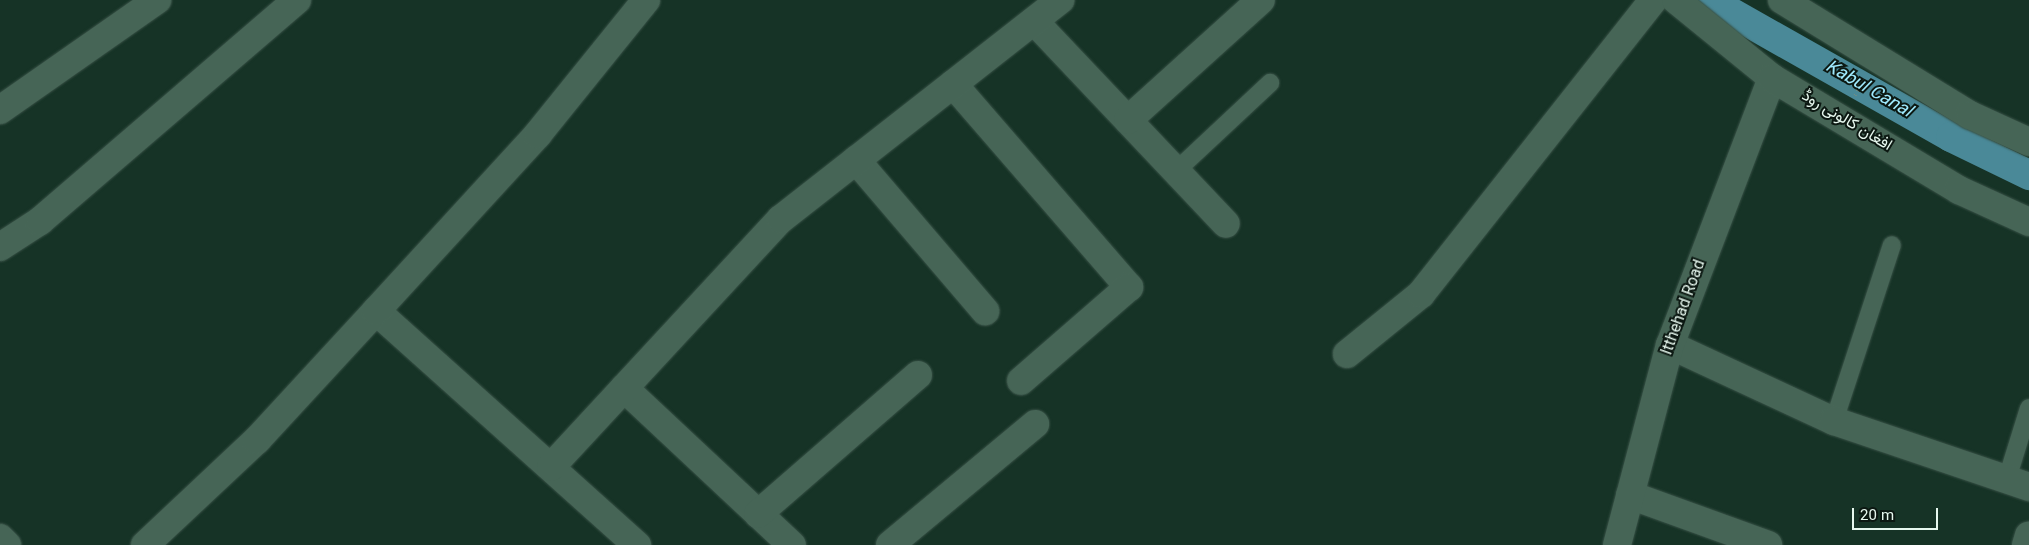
<!DOCTYPE html>
<meta charset="utf-8">
<style>
body{margin:0}
#map{position:relative;width:2029px;height:545px;overflow:hidden;background:#163326;font-family:Georgia,Vazirmatn,serif}
div>[style]{position:absolute}
.canal>*{height:30px;margin:-15px;padding:0 15px;transform-origin:15px;border-radius:15px;background:#4a8998}
.path>*{height:3px;margin-top:-1.5px;transform-origin:0;background:repeating-linear-gradient(90deg,#758d82 0 1px,transparent 0 5px)}
.roads{filter:drop-shadow(0 0 1px #375045) drop-shadow(0 0 1px #375045)}
.service>*{height:18px;margin:-9px;padding:0 9px;transform-origin:9px;border-radius:9px;background:#466556}
.minor>*{height:28px;margin:-14px;padding:0 14px;transform-origin:14px;border-radius:14px;background:#466556}
.tertiary>*{height:28px;margin:-14px;padding:0 14px;transform-origin:14px;border-radius:14px;background:#466556}
.secondary>*{height:28px;margin:-14px;padding:0 14px;transform-origin:14px;border-radius:14px;background:#466556}
span{translate:-50% -50%;white-space:nowrap;text-align:center;line-height:1.15;-webkit-text-stroke:4px #0c1812;paint-order:stroke}
.street-label{font-size:16px;color:#e7f8ef}
.water-label{font-size:18px;color:#9feafe;font-style:italic}
.scale{position:absolute;left:1852px;top:508px;width:86px;height:22px;box-sizing:border-box;border:2px solid #e7f8ef;border-top:0;padding-left:6px;font-size:15px;line-height:18px;white-space:nowrap;color:#e7f8ef;-webkit-text-stroke:4px #0c1812;paint-order:stroke}
</style>
<div id="map">
<div class="canal">
<i style="left:1709px;top:0;width:278px;rotate:29.5deg"></i>
<i style="left:1951px;top:137px;width:87px;rotate:26deg"></i>
</div>
<div class="path">
<i style="left:1855px;top:95px;width:16px;rotate:-60deg"></i>
</div>
<div class="roads">
<div class="service">
<i style="left:1176px;top:171px;width:129px;rotate:-43.1deg"></i>
<i style="left:1834px;top:421px;width:185px;rotate:-71.8deg"></i>
<i style="left:2007px;top:479px;width:74px;rotate:-72.8deg"></i>
</div>
<div class="minor">
<i style="left:1782px;top:0;width:220px;rotate:31.5deg"></i>
<i style="left:1970px;top:115px;width:65px;rotate:24.6deg"></i>
<i style="left:1034px;top:21px;width:279px;rotate:46.6deg"></i>
<i style="left:953px;top:84px;width:269px;rotate:49.1deg"></i>
<i style="left:1129px;top:287px;width:143px;rotate:139deg"></i>
<i style="left:0;top:110px;width:192px;rotate:-35deg"></i>
<i style="left:1128px;top:120px;width:179px;rotate:-42.1deg"></i>
<i style="left:856px;top:160px;width:199px;rotate:49.5deg"></i>
<i style="left:0;top:247px;width:48px;rotate:-33deg"></i>
<i style="left:40px;top:221px;width:339px;rotate:-40.7deg"></i>
<i style="left:376px;top:311px;width:351px;rotate:41.9deg"></i>
<i style="left:1670px;top:345px;width:181px;rotate:24.9deg"></i>
<i style="left:1834px;top:421px;width:206px;rotate:18.7deg"></i>
<i style="left:1347px;top:354px;width:95px;rotate:-39deg"></i>
<i style="left:1421px;top:294px;width:375px;rotate:-51.7deg"></i>
<i style="left:624px;top:388px;width:230px;rotate:43.1deg"></i>
<i style="left:551px;top:467px;width:338px;rotate:-47.2deg"></i>
<i style="left:781px;top:219px;width:355px;rotate:-38.1deg"></i>
<i style="left:1630px;top:495px;width:147px;rotate:19.9deg"></i>
<i style="left:758px;top:514px;width:212px;rotate:-41deg"></i>
<i style="left:0;top:538px;width:10px;rotate:45deg"></i>
<i style="left:890px;top:545px;width:189px;rotate:-39.8deg"></i>
<i style="left:2026px;top:545px;width:10px;rotate:-73deg"></i>
</div>
<div class="tertiary">
<i style="left:145px;top:545px;width:154px;rotate:-43.2deg"></i>
<i style="left:257px;top:440px;width:176px;rotate:-47.3deg"></i>
<i style="left:376px;top:311px;width:240px;rotate:-47.5deg"></i>
<i style="left:538px;top:134px;width:172px;rotate:-51.1deg"></i>
<i style="left:1617px;top:545px;width:207px;rotate:-75.2deg"></i>
<i style="left:1670px;top:345px;width:286px;rotate:-69.1deg"></i>
</div>
<div class="secondary">
<i style="left:1676px;top:0;width:124px;rotate:39.1deg"></i>
<i style="left:1772px;top:78px;width:218px;rotate:30.9deg"></i>
<i style="left:1959px;top:190px;width:77px;rotate:24.6deg"></i>
</div>
</div>
<div class="street-label">
<span style="left:1846px;top:122px;rotate:31deg">افغان کالونی روڈ</span>
<span style="left:1685px;top:308px;rotate:-70deg">Itthehad Road</span>
</div>
<div class="water-label">
<span style="left:1868px;top:90px;rotate:30deg">Kabul Canal</span>
</div>
<div class="scale">20 m</div>
</div>
